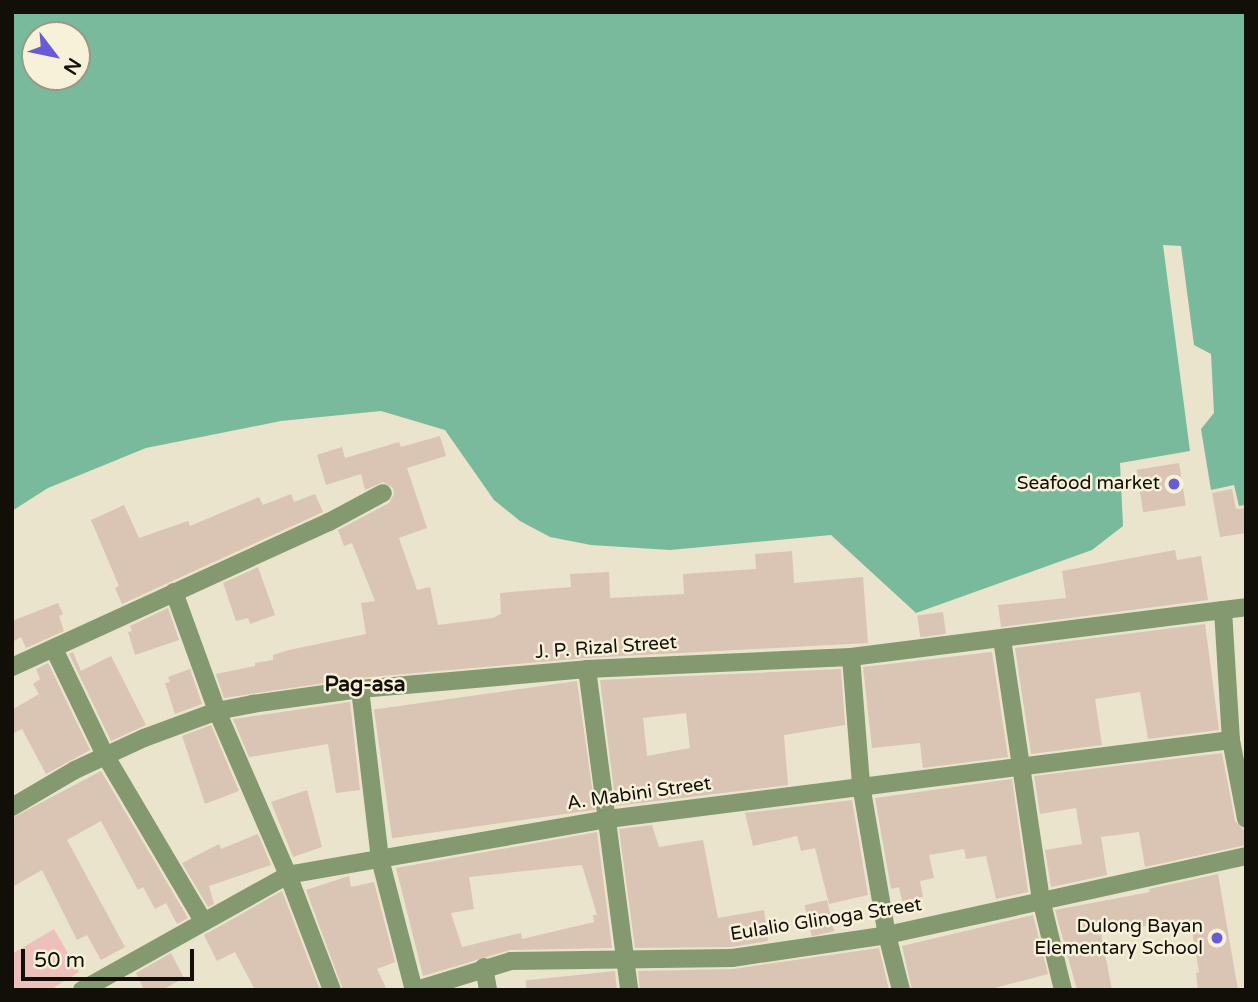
<!DOCTYPE html>
<style>
body{margin:0}
#map{position:relative;width:1258px;height:1002px;overflow:hidden;background:#eae4cc;font-family:"Varela Round",sans-serif}
div>[style]{position:absolute}
.green>*{inset:0;background:#eec0bb}
.water>*{inset:0;background:#7aba9c}
.building>*{inset:0;background:#dac4b4;transform-origin:0 0}
.minor>*{height:18px;margin:-9px;padding:0 9px;transform-origin:9px;border-radius:9px;background:#859970}
.tertiary>*{height:18px;margin:-9px;padding:0 9px;transform-origin:9px;border-radius:9px;background:#859970}
.dots>*{width:19px;height:19px;translate:-50% -50%;box-sizing:border-box;border:4px solid #f7f1d9;border-radius:50%}
span{translate:-50% -50%;white-space:nowrap;text-align:center;line-height:1.15;-webkit-text-stroke:5px #f7f1d9;paint-order:stroke}
.poi-label{font-size:19px;color:#110f07}
.right{translate:-100% -50%;text-align:right}
.street-label{font-size:19px;color:#110f07}
.neighbourhood-label{font-size:21px;color:#110f07;font-weight:700}
.frame{position:absolute;inset:0;border:14px solid #110f07;pointer-events:none}
.north{position:absolute;left:21px;top:21px;width:70px;height:70px;box-sizing:border-box;background:#f7f1d9;border:2px solid #9b9785;border-radius:50%;rotate:122deg;font-size:19px;font-weight:700;line-height:28px;text-align:center;color:#110f07}
.north::after{content:'';display:block;margin:auto;width:24px;height:32px;background:#665dd6;clip-path:polygon(50% 0,100% 100%,50% 72%,0 100%)}
.scale{position:absolute;left:21px;top:949px;width:173px;height:32px;box-sizing:border-box;border:4px solid #110f07;border-top:0;padding-left:9px;font-size:21px;line-height:24px;white-space:nowrap;color:#110f07;-webkit-text-stroke:5px #f7f1d9;paint-order:stroke}
</style>
<div id="map">
<div class="green">
<i style="clip-path:polygon(54px 929px,79px 972px,50px 990px,12px 990px,12px 954px)"></i>
</div>
<div class="water">
<i style="clip-path:polygon(evenodd,12px 12px,1246px 12px,1246px 505px,1239px 506px,1234px 485px,1211px 490px,1201px 429px,1214px 413px,1211px 354px,1194px 345px,1181px 246px,1163px 245px,1190px 451px,1120px 463px,1123px 526px,1092px 550px,916px 613px,831px 535px,670px 550px,591px 545px,550px 537px,520px 521px,494px 500px,445px 430px,381px 411px,281px 421px,146px 448px,48px 488px,12px 511px,12px 12px,35px 35px,77px 35px,77px 77px,35px 77px,35px 35px)"></i>
</div>
<div class="building">
<i style="clip-path:polygon(440px 436px,446px 456px,407px 468px,427px 528px,399px 538px,417px 590px,430px 587px,438px 625px,493px 618px,501px 614px,500px 593px,571px 587px,570px 574px,609px 572px,610px 598px,684px 594px,683px 574px,756px 569px,755px 554px,792px 551px,794px 583px,863px 577px,868px 643px,586px 658px,358px 678px,224px 698px,216px 674px,255px 666px,255px 663px,273px 660px,273px 655px,289px 650px,366px 634px,361px 603px,375px 601px,352px 543px,344px 546px,338px 530px,389px 503px,394px 494px,393px 488px,383px 482px,365px 490px,361px 474px,326px 485px,317px 455px,342px 447px,345px 458px,399px 442px,401px 447px)"></i>
<i style="left:1179px;top:463px;width:43px;height:43px;rotate:81deg"></i>
<i style="clip-path:polygon(1232px 489px,1236px 509px,1246px 508px,1246px 533px,1220px 537px,1212px 493px)"></i>
<i style="clip-path:polygon(291px 494px,294px 502px,315px 494px,323px 512px,122px 604px,115px 588px,119px 586px,91px 520px,124px 505px,139px 538px,188px 521px,190px 526px,259px 497px,263px 505px)"></i>
<i style="clip-path:polygon(1175px 550px,1177px 560px,1201px 556px,1208px 600px,1001px 627px,998px 605px,1066px 598px,1062px 571px)"></i>
<i style="clip-path:polygon(258px 567px,275px 615px,250px 624px,248px 618px,236px 621px,223px 583px)"></i>
<i style="clip-path:polygon(58px 603px,63px 614px,59px 616px,64px 631px,26px 648px,21px 637px,12px 642px,12px 621px)"></i>
<i style="clip-path:polygon(168px 608px,179px 640px,135px 655px,128px 632px,132px 631px,130px 626px)"></i>
<i style="left:943px;top:612px;width:22px;height:26px;rotate:82deg"></i>
<i style="clip-path:polygon(1205px 624px,1219px 730px,1148px 739px,1140px 692px,1095px 699px,1102px 745px,1031px 754px,1015px 648px)"></i>
<i style="clip-path:polygon(73px 652px,81px 671px,111px 656px,146px 725px,111px 741px,69px 654px)"></i>
<i style="clip-path:polygon(992px 652px,1008px 757px,923px 768px,920px 743px,872px 748px,863px 667px)"></i>
<i style="clip-path:polygon(48px 663px,90px 750px,46px 774px,22px 729px,12px 734px,12px 710px,39px 694px,33px 684px,40px 679px,36px 669px)"></i>
<i style="clip-path:polygon(190px 669px,202px 704px,175px 714px,165px 683px,170px 682px,168px 677px)"></i>
<i style="clip-path:polygon(evenodd,841px 669px,845px 725px,784px 735px,788px 785px,616px 806px,600px 680px,841px 669px,686px 713px,690px 748px,647px 756px,643px 718px,686px 713px)"></i>
<i style="left:577px;top:681px;width:130px;height:205px;rotate:82deg"></i>
<i style="clip-path:polygon(350px 702px,360px 790px,336px 793px,328px 744px,249px 757px,233px 719px)"></i>
<i style="clip-path:polygon(211px 725px,239px 791px,205px 804px,182px 736px)"></i>
<i style="clip-path:polygon(1222px 753px,1235px 821px,1244px 830px,1246px 845px,1145px 867px,1139px 832px,1101px 837px,1107px 875px,1051px 887px,1045px 850px,1082px 844px,1076px 808px,1040px 814px,1034px 776px)"></i>
<i style="clip-path:polygon(101px 771px,188px 918px,177px 924px,166px 903px,155px 909px,143px 887px,138px 890px,101px 821px,67px 840px,125px 947px,101px 960px,87px 935px,77px 940px,42px 870px,12px 887px,12px 818px)"></i>
<i style="clip-path:polygon(1012px 779px,1028px 892px,996px 899px,986px 856px,966px 859px,964px 849px,929px 855px,934px 878px,920px 881px,923px 897px,902px 901px,899px 887px,891px 889px,875px 798px)"></i>
<i style="clip-path:polygon(307px 790px,322px 847px,293px 857px,271px 802px)"></i>
<i style="clip-path:polygon(852px 800px,868px 895px,829px 904px,815px 848px,801px 851px,797px 836px,753px 846px,745px 813px)"></i>
<i style="clip-path:polygon(652px 825px,659px 847px,703px 840px,718px 918px,764px 910px,768px 941px,731px 947px,635px 948px,619px 829px)"></i>
<i style="clip-path:polygon(evenodd,597px 832px,612px 948px,510px 950px,423px 976px,396px 868px,597px 832px,582px 865px,597px 915px,593px 915px,594px 922px,522px 939px,521px 933px,462px 947px,451px 913px,474px 909px,469px 877px,582px 865px)"></i>
<i style="clip-path:polygon(258px 834px,271px 865px,209px 886px,214px 904px,208px 907px,182px 863px,219px 844px,221px 849px)"></i>
<i style="clip-path:polygon(1218px 874px,1238px 990px,1198px 990px,1196px 973px,1199px 972px,1190px 919px,1101px 933px,1112px 990px,1077px 990px,1055px 910px,1150px 892px,1149px 889px)"></i>
<i style="clip-path:polygon(349px 876px,351px 887px,374px 882px,395px 962px,377px 969px,387px 990px,343px 990px,306px 890px)"></i>
<i style="clip-path:polygon(282px 891px,320px 990px,255px 990px,235px 952px,217px 961px,204px 935px)"></i>
<i style="left:827px;top:900px;width:32px;height:23px;rotate:77deg"></i>
<i style="clip-path:polygon(1033px 915px,1048px 974px,987px 990px,912px 990px,902px 946px)"></i>
<i style="clip-path:polygon(879px 948px,889px 990px,640px 990px,638px 971px,733px 969px)"></i>
<i style="clip-path:polygon(171px 953px,184px 978px,162px 990px,144px 990px,136px 973px)"></i>
<i style="left:615px;top:971px;width:19px;height:90px;rotate:84deg"></i>
</div>
<div class="minor">
<i style="left:174px;top:592px;width:127px;rotate:70.1deg"></i>
<i style="left:217px;top:711px;width:179px;rotate:66.6deg"></i>
<i style="left:288px;top:875px;width:123px;rotate:69.1deg"></i>
<i style="left:1223px;top:610px;width:23px;rotate:-7deg"></i>
<i style="left:1002px;top:639px;width:263px;rotate:81.5deg"></i>
<i style="left:1041px;top:899px;width:94px;rotate:76.4deg"></i>
<i style="left:54px;top:649px;width:118px;rotate:64.3deg"></i>
<i style="left:105px;top:755px;width:193px;rotate:59.4deg"></i>
<i style="left:851px;top:657px;width:128px;rotate:85.5deg"></i>
<i style="left:861px;top:785px;width:152px;rotate:80.2deg"></i>
<i style="left:887px;top:935px;width:57px;rotate:75.7deg"></i>
<i style="left:12px;top:667px;width:349px;rotate:-24.6deg"></i>
<i style="left:329px;top:522px;width:61px;rotate:-28.2deg"></i>
<i style="left:587px;top:669px;width:324px;rotate:82.5deg"></i>
<i style="left:360px;top:689px;width:171px;rotate:83.3deg"></i>
<i style="left:380px;top:859px;width:135px;rotate:75.5deg"></i>
<i style="left:1231px;top:740px;width:80px;rotate:79.2deg"></i>
<i style="left:484px;top:967px;width:23px;rotate:80deg"></i>
<i style="left:416px;top:990px;width:99px;rotate:-17deg"></i>
<i style="left:511px;top:961px;width:221px;rotate:-0.8deg"></i>
<i style="left:732px;top:958px;width:157px;rotate:-8.4deg"></i>
<i style="left:887px;top:935px;width:368px;rotate:-12.4deg"></i>
</div>
<div class="tertiary">
<i style="left:12px;top:807px;width:73px;rotate:-30.4deg"></i>
<i style="left:75px;top:770px;width:76px;rotate:-24.9deg"></i>
<i style="left:144px;top:738px;width:78px;rotate:-20.3deg"></i>
<i style="left:217px;top:711px;width:36px;rotate:-11deg"></i>
<i style="left:252px;top:704px;width:109px;rotate:-7.9deg"></i>
<i style="left:360px;top:689px;width:228px;rotate:-5deg"></i>
<i style="left:587px;top:669px;width:264px;rotate:-2.6deg"></i>
<i style="left:851px;top:657px;width:375px;rotate:-7.2deg"></i>
<i style="left:1223px;top:610px;width:130px;rotate:86.5deg"></i>
<i style="left:1231px;top:740px;width:628px;rotate:172.77deg"></i>
<i style="left:608px;top:819px;width:325px;rotate:170.1deg"></i>
<i style="left:288px;top:875px;width:236px;rotate:150.8deg"></i>
</div>
<div class="dots">
<i style="left:1174px;top:484px;background:#665dd6"></i>
<i style="left:1217px;top:938px;background:#665dd6"></i>
</div>
<div class="poi-label">
<span class="right" style="left:1160px;top:484px">Seafood market</span>
<span class="right" style="left:1203px;top:938px">Dulong Bayan<br>Elementary School</span>
</div>
<div class="street-label">
<span style="left:606px;top:648px;rotate:-4deg">J. P. Rizal Street</span>
<span style="left:639px;top:794px;rotate:-8deg">A. Mabini Street</span>
<span style="left:826px;top:920px;rotate:-9deg">Eulalio Glinoga Street</span>
</div>
<div class="neighbourhood-label">
<span style="left:365px;top:685px">Pag-asa</span>
</div>
<div class="frame"></div>
<div class="north">N</div>
<div class="scale">50 m</div>
</div>
